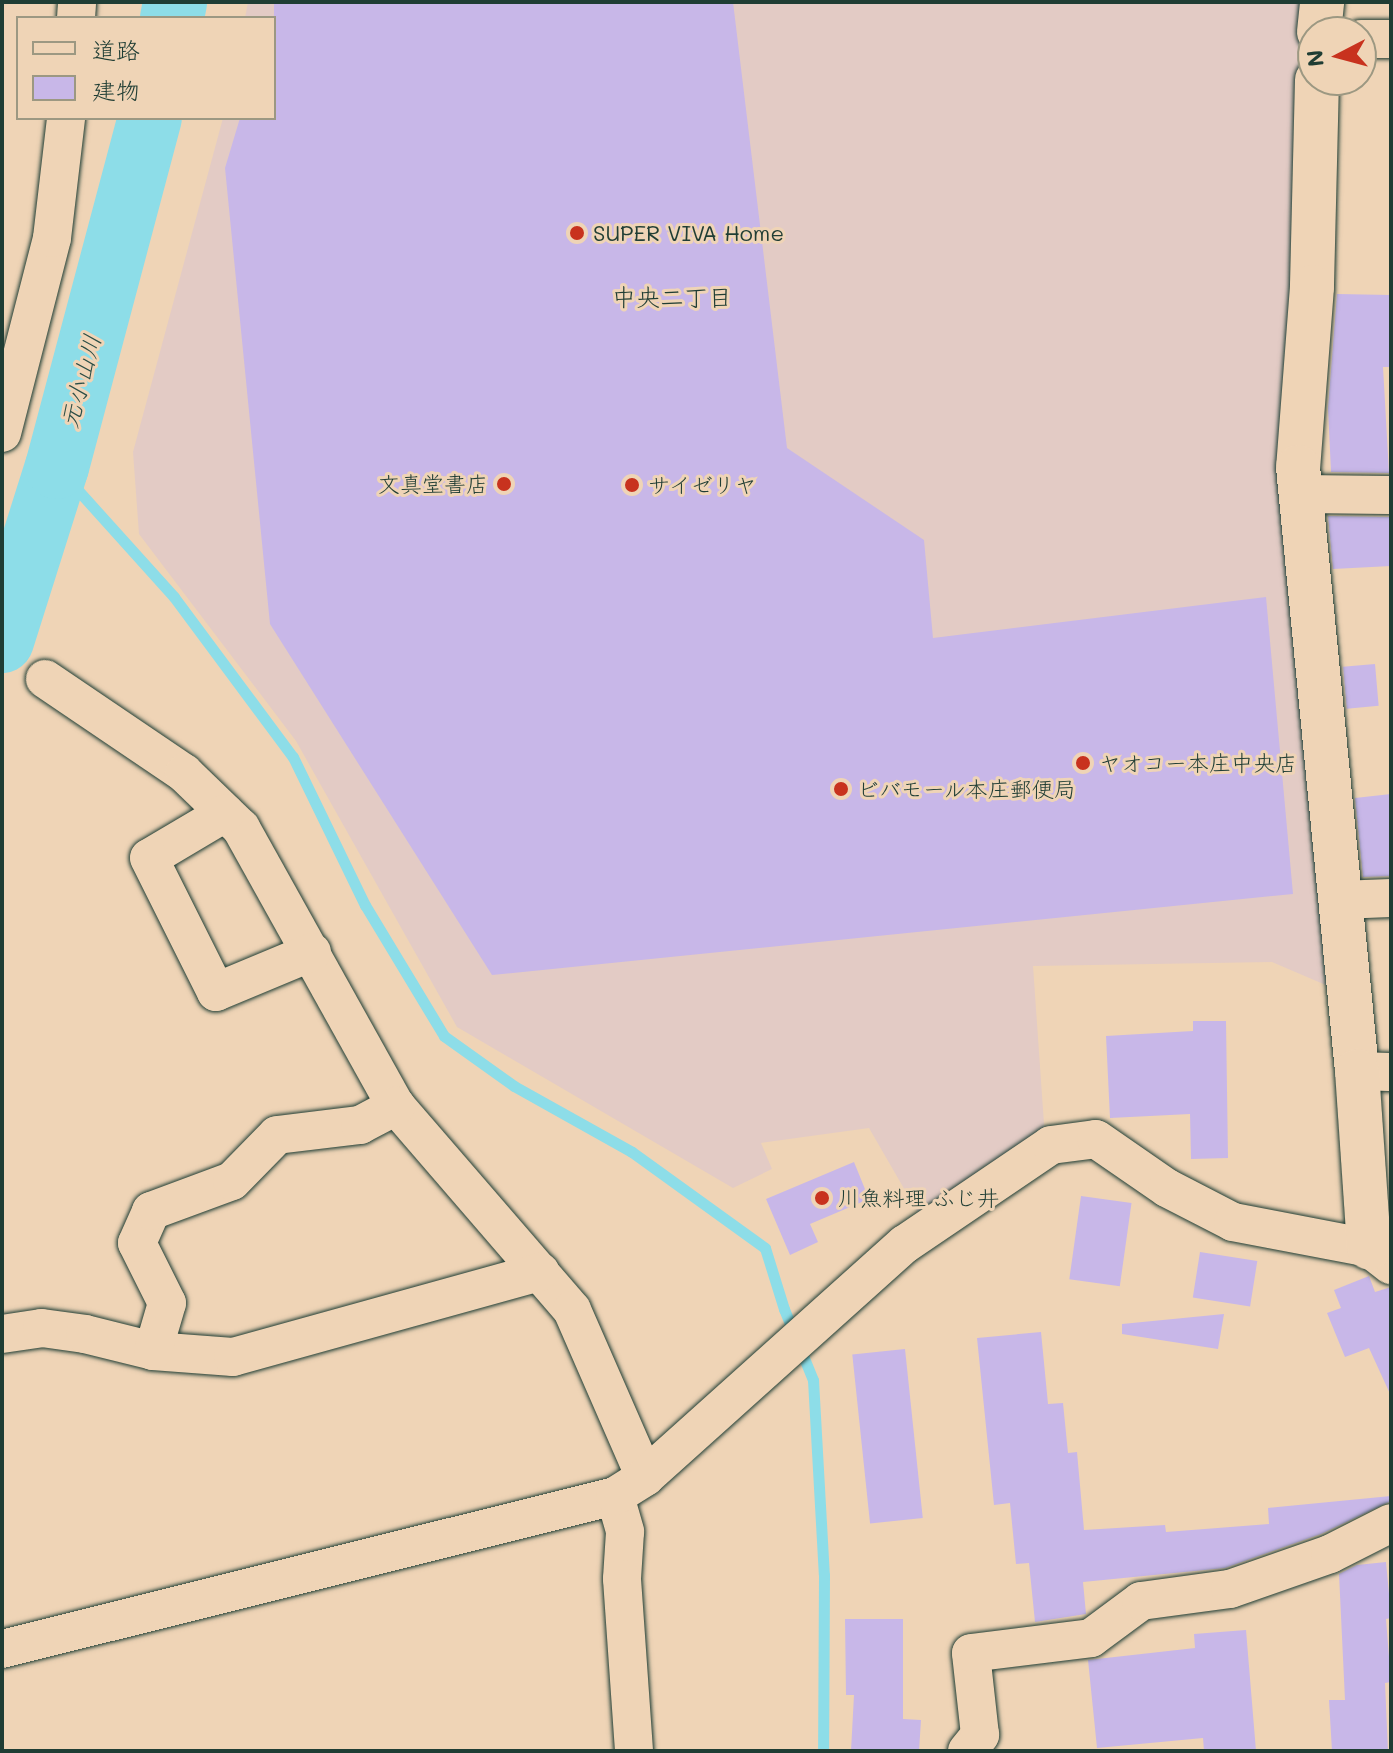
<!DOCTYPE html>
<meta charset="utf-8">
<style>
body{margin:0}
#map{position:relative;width:1393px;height:1753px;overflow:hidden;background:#efd4b6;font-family:Mali,"Klee One",sans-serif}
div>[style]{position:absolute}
.built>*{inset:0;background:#e3cbc5}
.stream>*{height:11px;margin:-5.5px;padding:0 5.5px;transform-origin:5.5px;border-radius:5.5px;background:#8ddde8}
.river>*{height:64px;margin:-32px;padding:0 32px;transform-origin:32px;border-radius:32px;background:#8ddde8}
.building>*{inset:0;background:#c8b7e8;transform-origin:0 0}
.roads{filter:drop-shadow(0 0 2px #1f3d34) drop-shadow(0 0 2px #1f3d34)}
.minor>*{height:38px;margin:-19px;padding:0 19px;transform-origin:19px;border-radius:19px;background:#efd4b6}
.tertiary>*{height:44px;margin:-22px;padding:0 22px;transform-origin:22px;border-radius:22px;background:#efd4b6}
.dots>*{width:22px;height:22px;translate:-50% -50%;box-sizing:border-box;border:4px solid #efd4b6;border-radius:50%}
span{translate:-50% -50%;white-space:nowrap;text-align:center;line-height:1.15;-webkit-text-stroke:6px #efd4b6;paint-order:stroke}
.poi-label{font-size:22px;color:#1f3d34}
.left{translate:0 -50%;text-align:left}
.right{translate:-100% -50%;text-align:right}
.neighbourhood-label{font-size:24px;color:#1f3d34}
.water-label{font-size:24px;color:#2a4d46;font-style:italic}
.frame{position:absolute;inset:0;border:4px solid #1f3d34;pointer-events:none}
.legend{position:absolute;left:16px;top:16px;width:260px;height:104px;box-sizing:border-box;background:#efd4b6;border:2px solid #9c9882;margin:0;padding:10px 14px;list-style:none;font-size:24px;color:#1f3d34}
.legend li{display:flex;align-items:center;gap:16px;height:40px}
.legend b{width:40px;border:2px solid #9c9882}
.north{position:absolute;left:1297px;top:16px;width:80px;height:80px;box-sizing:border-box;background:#efd4b6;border:2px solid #9c9882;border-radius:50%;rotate:264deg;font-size:22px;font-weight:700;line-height:32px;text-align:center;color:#1f3d34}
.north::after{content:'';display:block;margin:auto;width:28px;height:36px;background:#c8321e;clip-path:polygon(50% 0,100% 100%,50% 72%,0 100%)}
</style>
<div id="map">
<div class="built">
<i style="clip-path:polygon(248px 2px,1309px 2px,1281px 489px,1328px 986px,1272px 962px,1033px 966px,1045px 1138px,921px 1218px,869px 1128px,761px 1143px,772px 1169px,733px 1188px,457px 1027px,296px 741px,139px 534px,133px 452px,223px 118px,274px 118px,274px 18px,245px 18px)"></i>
</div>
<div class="stream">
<i style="left:57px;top:467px;width:175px;rotate:48deg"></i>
<i style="left:174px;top:597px;width:199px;rotate:53.4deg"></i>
<i style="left:293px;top:757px;width:165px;rotate:64.1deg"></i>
<i style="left:365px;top:905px;width:153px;rotate:58.9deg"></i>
<i style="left:444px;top:1036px;width:86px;rotate:35.5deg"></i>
<i style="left:514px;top:1086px;width:135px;rotate:29.2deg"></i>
<i style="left:632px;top:1152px;width:164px;rotate:35.8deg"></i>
<i style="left:765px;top:1248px;width:64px;rotate:72.7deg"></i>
<i style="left:784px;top:1309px;width:77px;rotate:67.8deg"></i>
<i style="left:813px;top:1380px;width:195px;rotate:86.8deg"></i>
<i style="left:824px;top:1575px;width:176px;rotate:90.3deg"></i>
</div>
<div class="river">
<i style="left:172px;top:18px;width:16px;rotate:-79deg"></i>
<i style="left:2px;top:641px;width:182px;rotate:-72.5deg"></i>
<i style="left:57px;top:467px;width:361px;rotate:-75.1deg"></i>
</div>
<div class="building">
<i style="clip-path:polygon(274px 2px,733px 2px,787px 448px,924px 540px,933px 638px,1266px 597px,1293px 894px,492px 975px,270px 624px,225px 168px,240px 118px,274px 118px)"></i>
<i style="clip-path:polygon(1337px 294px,1391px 295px,1390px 367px,1383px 367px,1389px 473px,1331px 472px,1328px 408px)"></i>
<i style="clip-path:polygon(1328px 516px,1391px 517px,1391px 566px,1333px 569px)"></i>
<i style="left:1375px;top:664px;width:42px;height:32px;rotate:85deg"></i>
<i style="clip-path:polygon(1391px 794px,1391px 876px,1363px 877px,1355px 798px)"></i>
<i style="clip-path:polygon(1193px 1021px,1226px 1021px,1228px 1158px,1191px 1159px,1190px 1114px,1110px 1118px,1106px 1036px,1193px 1031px)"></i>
<i style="clip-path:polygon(854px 1162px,869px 1199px,810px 1224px,818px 1242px,790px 1255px,766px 1199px)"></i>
<i style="left:1081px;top:1196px;width:51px;height:84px;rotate:8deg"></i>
<i style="left:1200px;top:1252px;width:58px;height:46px;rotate:9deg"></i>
<i style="clip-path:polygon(1369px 1276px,1375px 1292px,1391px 1287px,1391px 1396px,1369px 1348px,1345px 1357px,1327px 1313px,1341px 1308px,1334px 1290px)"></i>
<i style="clip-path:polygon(1224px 1314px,1218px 1349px,1122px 1334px,1122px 1324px)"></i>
<i style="clip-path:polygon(1041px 1332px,1048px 1404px,1063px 1403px,1068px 1453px,1077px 1452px,1084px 1530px,1165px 1525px,1166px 1532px,1269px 1524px,1268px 1508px,1391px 1496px,1391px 1501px,1321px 1534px,1225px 1568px,1083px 1582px,1086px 1614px,1035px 1622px,1029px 1563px,1016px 1564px,1010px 1503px,994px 1505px,977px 1338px)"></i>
<i style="left:905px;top:1349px;width:170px;height:53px;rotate:84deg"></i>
<i style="clip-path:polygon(1386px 1562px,1391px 1615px,1391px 1618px,1386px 1619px,1391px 1682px,1385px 1683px,1388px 1751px,1332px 1751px,1329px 1700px,1345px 1700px,1339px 1574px,1357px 1565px)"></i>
<i style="clip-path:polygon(845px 1619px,903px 1619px,903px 1719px,921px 1720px,919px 1751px,851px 1751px,854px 1695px,846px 1695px)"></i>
<i style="clip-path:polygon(1246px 1630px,1256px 1751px,1204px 1751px,1203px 1738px,1097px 1748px,1088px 1660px,1195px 1648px,1194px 1634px)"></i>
</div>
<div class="roads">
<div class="minor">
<i style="left:76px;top:18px;width:16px;rotate:-86deg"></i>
<i style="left:1361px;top:39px;width:30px"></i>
<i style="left:2px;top:433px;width:201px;rotate:-75.6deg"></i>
<i style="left:52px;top:238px;width:121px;rotate:-83.3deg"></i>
<i style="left:1300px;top:494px;width:91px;rotate:0.6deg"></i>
<i style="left:45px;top:679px;width:168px;rotate:34.1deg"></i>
<i style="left:184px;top:773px;width:79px;rotate:44deg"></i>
<i style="left:241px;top:828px;width:318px;rotate:60.9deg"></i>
<i style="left:396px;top:1106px;width:269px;rotate:49.2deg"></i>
<i style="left:572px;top:1310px;width:182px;rotate:66.4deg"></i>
<i style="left:225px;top:813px;width:88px;rotate:149.4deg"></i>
<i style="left:149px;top:858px;width:150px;rotate:63.4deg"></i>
<i style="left:216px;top:992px;width:104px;rotate:-22.6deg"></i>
<i style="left:1339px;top:900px;width:52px;rotate:-2.2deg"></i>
<i style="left:1357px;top:1071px;width:34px;rotate:2deg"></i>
<i style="left:2px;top:1334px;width:40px;rotate:-8.5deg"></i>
<i style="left:42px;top:1328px;width:43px;rotate:7.9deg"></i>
<i style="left:85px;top:1334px;width:70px;rotate:14deg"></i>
<i style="left:153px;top:1351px;width:80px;rotate:4.3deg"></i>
<i style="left:233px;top:1357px;width:319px;rotate:-15.5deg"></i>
<i style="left:153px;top:1351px;width:50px;rotate:-73.7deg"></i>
<i style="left:167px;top:1303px;width:67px;rotate:-116.6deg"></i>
<i style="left:137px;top:1243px;width:35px;rotate:-66deg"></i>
<i style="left:151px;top:1211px;width:86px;rotate:-20.3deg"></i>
<i style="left:232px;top:1181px;width:64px;rotate:-45.6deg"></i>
<i style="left:277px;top:1135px;width:84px;rotate:-6.9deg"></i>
<i style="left:360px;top:1125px;width:41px;rotate:-27.8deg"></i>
<i style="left:615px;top:1496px;width:37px;rotate:74deg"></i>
<i style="left:625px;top:1532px;width:47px;rotate:93.7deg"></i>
<i style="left:622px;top:1579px;width:172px;rotate:86deg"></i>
<i style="left:2px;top:1649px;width:632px;rotate:-14.01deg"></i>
<i style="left:615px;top:1496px;width:36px;rotate:-32deg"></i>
<i style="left:645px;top:1477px;width:349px;rotate:-41.9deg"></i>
<i style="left:905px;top:1244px;width:176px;rotate:-34.1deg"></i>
<i style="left:1051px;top:1145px;width:45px;rotate:-7.6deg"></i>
<i style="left:1096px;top:1139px;width:86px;rotate:34.6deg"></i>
<i style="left:1167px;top:1188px;width:74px;rotate:27.3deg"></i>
<i style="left:1233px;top:1222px;width:138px;rotate:10.8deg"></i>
<i style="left:1369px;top:1248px;width:28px;rotate:38deg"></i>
<i style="left:967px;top:1751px;width:21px;rotate:-51deg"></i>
<i style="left:980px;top:1735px;width:82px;rotate:-96.3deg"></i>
<i style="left:971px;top:1653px;width:121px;rotate:-7.1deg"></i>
<i style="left:1091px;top:1638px;width:62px;rotate:-36.5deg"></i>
<i style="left:1141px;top:1601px;width:90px;rotate:-7.7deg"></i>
<i style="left:1230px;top:1589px;width:106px;rotate:-19.3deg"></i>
<i style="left:1330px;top:1554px;width:68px;rotate:-26.9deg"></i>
</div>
<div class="tertiary">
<i style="left:1319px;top:32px;width:30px;rotate:-84deg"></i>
<i style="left:1317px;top:80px;width:207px;rotate:91.4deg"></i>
<i style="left:1312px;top:287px;width:181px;rotate:94.4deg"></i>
<i style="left:1298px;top:467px;width:607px;rotate:84.42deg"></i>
<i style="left:1357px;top:1071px;width:177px;rotate:86.1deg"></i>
</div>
</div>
<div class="dots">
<i style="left:577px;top:233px;background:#c8321e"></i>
<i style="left:504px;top:484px;background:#c8321e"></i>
<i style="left:632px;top:485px;background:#c8321e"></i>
<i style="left:1083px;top:763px;background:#c8321e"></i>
<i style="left:841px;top:789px;background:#c8321e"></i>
<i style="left:822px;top:1198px;background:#c8321e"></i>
</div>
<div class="poi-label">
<span class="left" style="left:593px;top:233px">SUPER VIVA Home</span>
<span class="right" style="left:488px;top:484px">文真堂書店</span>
<span class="left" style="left:648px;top:485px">サイゼリヤ</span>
<span class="left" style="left:1099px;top:763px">ヤオコー本庄中央店</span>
<span class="left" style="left:857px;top:789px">ビバモール本庄郵便局</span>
<span class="left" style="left:838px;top:1198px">川魚料理 ふじ井</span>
</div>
<div class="neighbourhood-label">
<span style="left:672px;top:297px">中央二丁目</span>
</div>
<div class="water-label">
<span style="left:80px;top:381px;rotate:-75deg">元小山川</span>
</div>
<div class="frame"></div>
<ul class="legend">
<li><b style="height:10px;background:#efd4b6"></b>道路</li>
<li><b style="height:22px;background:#c8b7e8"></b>建物</li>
</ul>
<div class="north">N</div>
</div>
